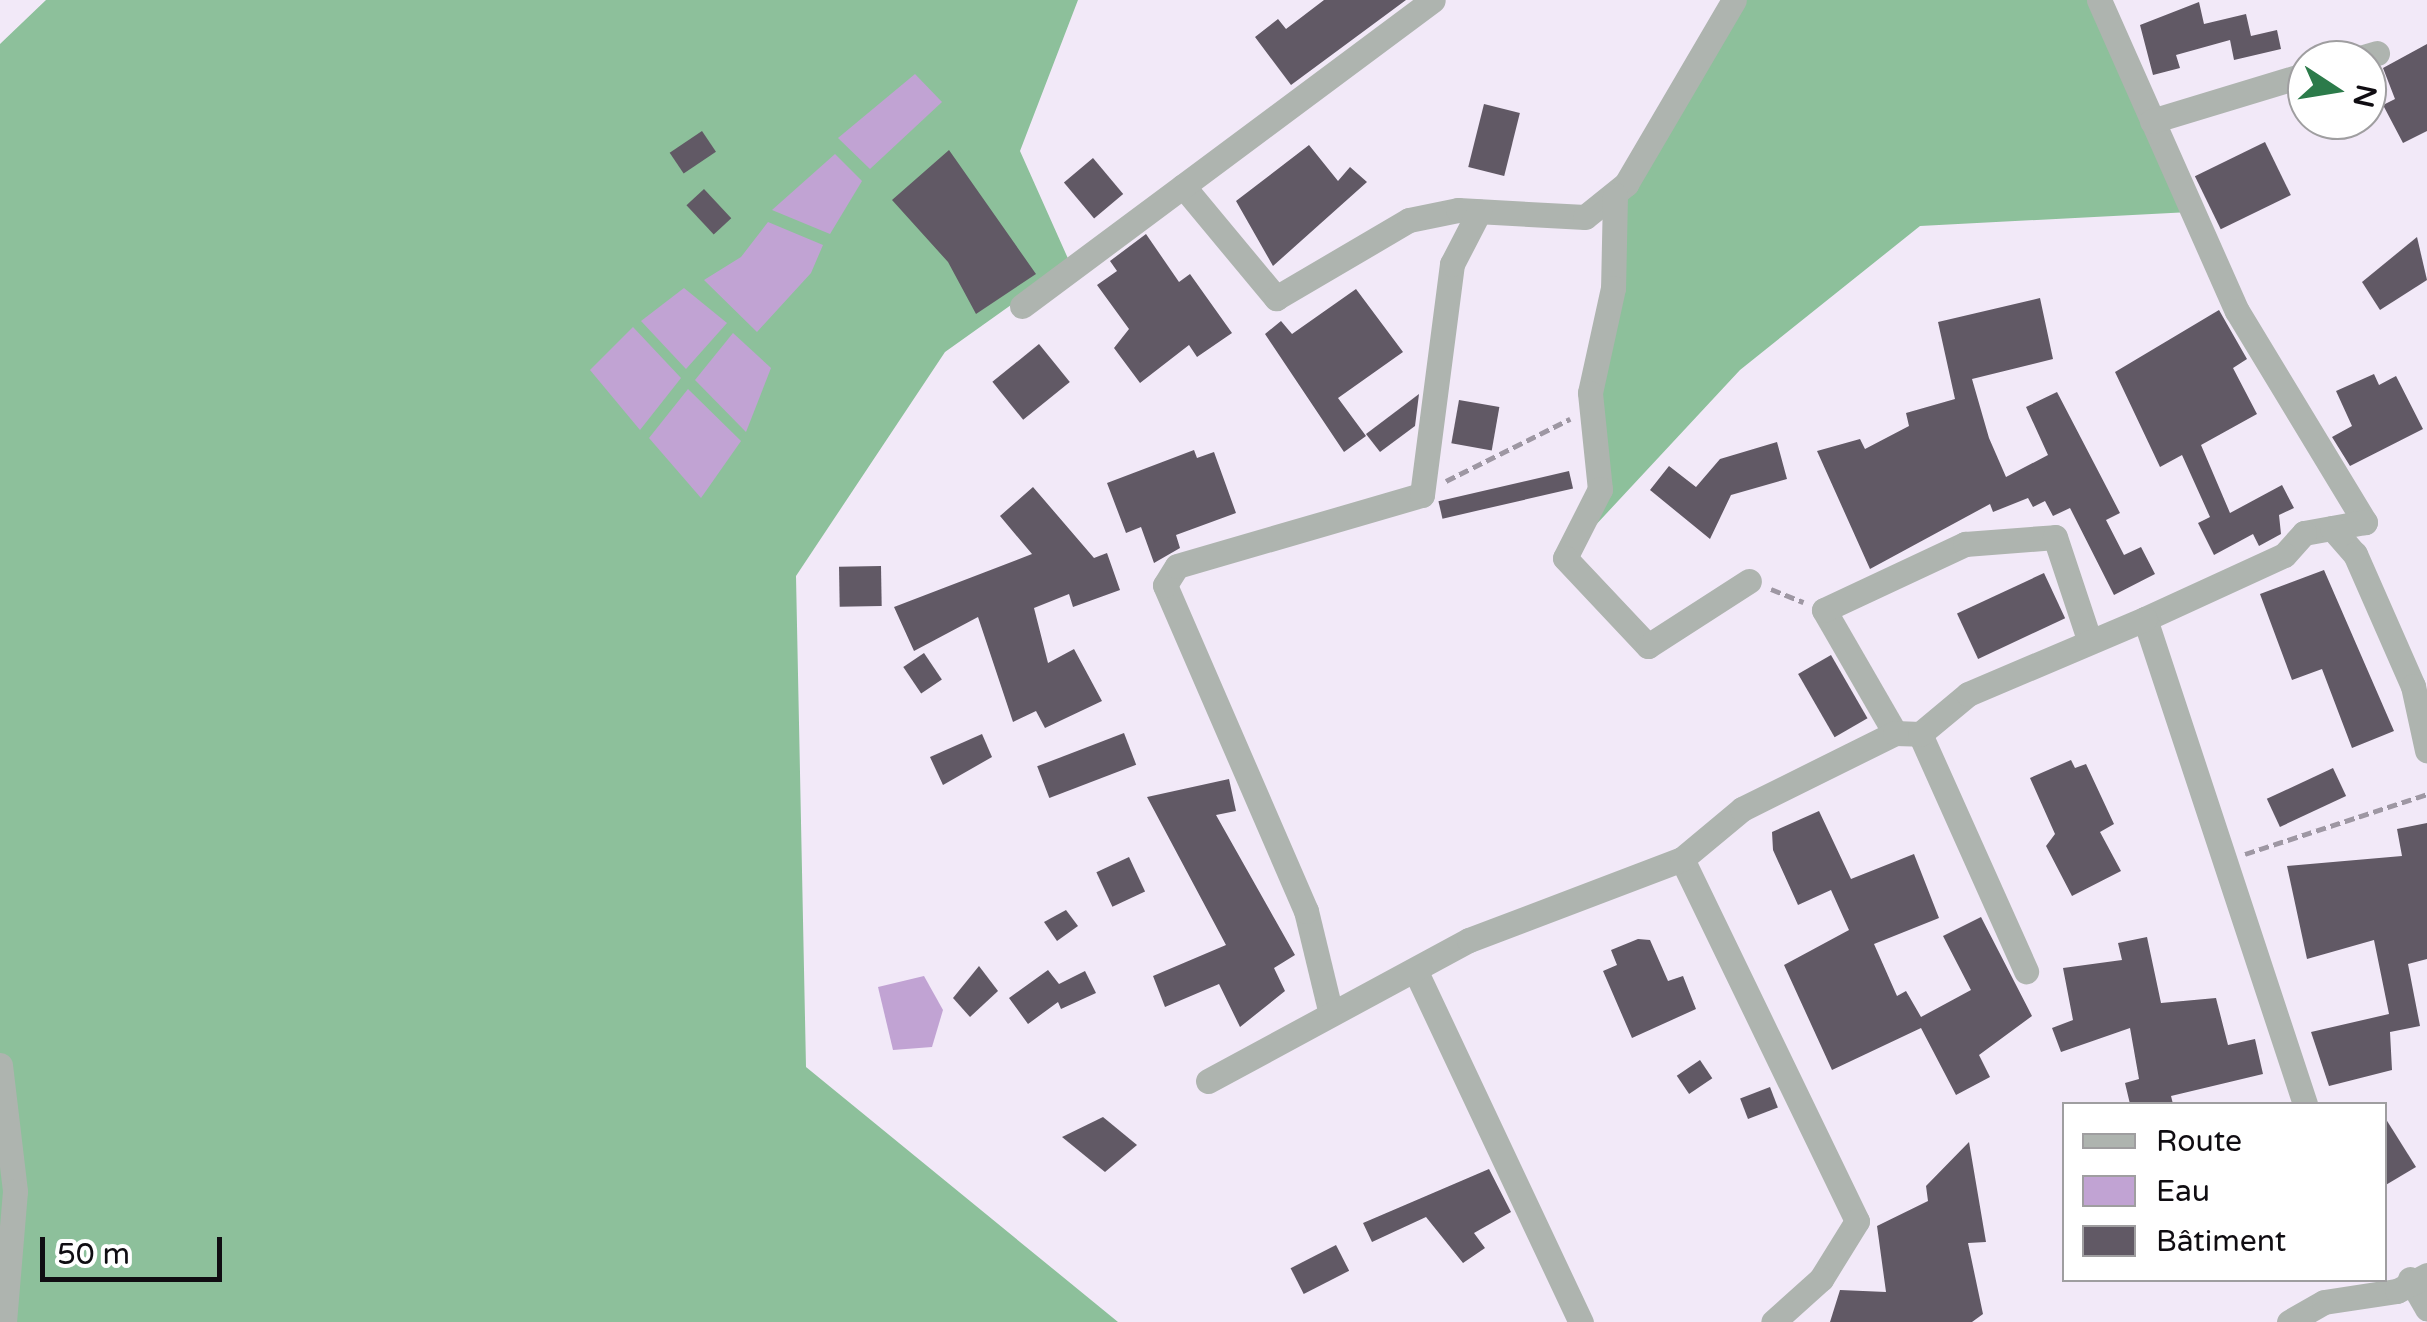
<!DOCTYPE html>
<meta charset="utf-8">
<style>
body{margin:0}
#map{position:relative;width:2427px;height:1322px;overflow:hidden;background:#f2e9f8;font-family:"Varela Round",sans-serif}
div>[style]{position:absolute}
.forest>*{inset:0;background:#8dc09b}
.water>*{inset:0;background:#c1a3d3}
.building>*{inset:0;background:#615965;transform-origin:0 0}
.path>*{height:5px;margin-top:-2.5px;transform-origin:0;background:repeating-linear-gradient(90deg,#9e97a3 0 10px,transparent 0 15px)}
.street>*{height:25px;margin:-12.5px;padding:0 12.5px;transform-origin:12.5px;border-radius:12.5px;background:#aeb4af}
span{translate:-50% -50%;white-space:nowrap;text-align:center;line-height:1.15;-webkit-text-stroke:10px #fff;paint-order:stroke}
.legend{position:absolute;left:2062px;top:1102px;width:325px;height:180px;box-sizing:border-box;background:#fff;border:2px solid #9f9ea0;margin:0;padding:12px 18px;list-style:none;font-size:30px;color:#100d12}
.legend li{display:flex;align-items:center;gap:20px;height:50px}
.legend b{width:50px;border:2px solid #9f9ea0}
.north{position:absolute;left:2287px;top:40px;width:100px;height:100px;box-sizing:border-box;background:#fff;border:2px solid #9f9ea0;border-radius:50%;rotate:102deg;font-size:28px;font-weight:700;line-height:40px;text-align:center;color:#100d12}
.north::after{content:'';display:block;margin:auto;width:35px;height:45px;background:#2c7b4a;clip-path:polygon(50% 0,100% 100%,50% 72%,0 100%)}
.scale{position:absolute;left:40px;top:1237px;width:182px;height:45px;box-sizing:border-box;border:5px solid #100d12;border-top:0;padding-left:12px;font-size:30px;line-height:35px;white-space:nowrap;color:#100d12;-webkit-text-stroke:8px #fff;paint-order:stroke}
</style>
<div id="map">
<div class="forest">
<i style="clip-path:polygon(46px 0,1078px 0,1020px 151px,1070px 263px,945px 352px,796px 576px,806px 1067px,1118px 1322px,0 1322px,0 44px)"></i>
<i style="clip-path:polygon(1734px 0,2098px 0,2190px 212px,1920px 226px,1740px 370px,1565px 558px,1600px 489px,1590px 393px,1615px 195px)"></i>
</div>
<div class="water">
<i style="clip-path:polygon(915px 74px,942px 102px,870px 169px,838px 138px)"></i>
<i style="clip-path:polygon(835px 154px,862px 181px,830px 234px,772px 210px)"></i>
<i style="clip-path:polygon(768px 222px,823px 245px,811px 273px,757px 332px,704px 280px,741px 257px)"></i>
<i style="clip-path:polygon(684px 288px,727px 323px,686px 369px,641px 321px)"></i>
<i style="clip-path:polygon(633px 327px,681px 378px,640px 430px,590px 370px)"></i>
<i style="clip-path:polygon(733px 333px,771px 368px,746px 432px,695px 380px)"></i>
<i style="clip-path:polygon(688px 389px,741px 441px,701px 498px,649px 438px)"></i>
<i style="clip-path:polygon(924px 976px,943px 1010px,932px 1047px,893px 1050px,878px 987px)"></i>
</div>
<div class="building">
<i style="clip-path:polygon(1324px 0,1406px 0,1291px 85px,1255px 37px,1278px 19px,1286px 29px)"></i>
<i style="clip-path:polygon(2199px 2px,2204px 24px,2246px 14px,2251px 36px,2277px 30px,2281px 49px,2234px 60px,2230px 40px,2176px 55px,2180px 68px,2153px 75px,2140px 25px)"></i>
<i style="clip-path:polygon(2427px 44px,2427px 131px,2403px 143px,2383px 105px,2395px 99px,2383px 68px)"></i>
<i style="left:1484px;top:104px;width:37px;height:65px;rotate:14deg"></i>
<i style="left:702px;top:131px;width:25px;height:39px;rotate:56deg"></i>
<i style="left:2265px;top:142px;width:59px;height:78px;rotate:64deg"></i>
<i style="clip-path:polygon(1309px 145px,1338px 181px,1350px 167px,1367px 182px,1273px 266px,1236px 201px)"></i>
<i style="clip-path:polygon(949px 150px,1036px 274px,976px 314px,948px 262px,892px 200px)"></i>
<i style="left:1093px;top:158px;width:47px;height:38px;rotate:50deg"></i>
<i style="left:704px;top:189px;width:40px;height:24px;rotate:47deg"></i>
<i style="clip-path:polygon(1146px 234px,1179px 282px,1190px 274px,1232px 333px,1197px 357px,1189px 345px,1140px 383px,1114px 348px,1129px 329px,1097px 285px,1117px 271px,1110px 261px)"></i>
<i style="clip-path:polygon(2417px 237px,2427px 280px,2380px 310px,2362px 282px)"></i>
<i style="clip-path:polygon(1356px 289px,1403px 352px,1338px 398px,1366px 436px,1344px 452px,1265px 334px,1281px 321px,1292px 334px)"></i>
<i style="clip-path:polygon(2040px 298px,2053px 359px,1972px 379px,1989px 438px,2006px 477px,2048px 455px,2026px 407px,2057px 392px,2120px 513px,2106px 520px,2124px 555px,2141px 547px,2155px 574px,2114px 595px,2070px 508px,2053px 516px,2045px 501px,2033px 507px,2028px 498px,1993px 512px,1990px 504px,1870px 569px,1817px 451px,1860px 439px,1865px 449px,1909px 426px,1906px 413px,1955px 399px,1938px 322px)"></i>
<i style="clip-path:polygon(2219px 310px,2247px 359px,2233px 368px,2257px 414px,2201px 445px,2230px 513px,2282px 485px,2294px 508px,2279px 515px,2281px 534px,2259px 546px,2253px 534px,2214px 555px,2198px 523px,2210px 517px,2182px 455px,2160px 467px,2115px 372px)"></i>
<i style="left:1039px;top:344px;width:49px;height:60px;rotate:51deg"></i>
<i style="clip-path:polygon(2374px 374px,2379px 385px,2396px 376px,2423px 429px,2350px 466px,2332px 437px,2352px 426px,2336px 391px)"></i>
<i style="clip-path:polygon(1419px 394px,1415px 426px,1380px 452px,1366px 434px)"></i>
<i style="left:1459px;top:400px;width:41px;height:44px;rotate:10deg"></i>
<i style="clip-path:polygon(1777px 442px,1787px 479px,1731px 495px,1710px 539px,1650px 490px,1669px 466px,1696px 487px,1720px 459px)"></i>
<i style="clip-path:polygon(1194px 450px,1197px 458px,1214px 452px,1236px 513px,1176px 535px,1180px 548px,1154px 563px,1141px 527px,1126px 533px,1107px 483px)"></i>
<i style="left:1569px;top:471px;width:18px;height:134px;rotate:77deg"></i>
<i style="clip-path:polygon(1033px 487px,1094px 558px,1107px 553px,1120px 590px,1073px 607px,1069px 594px,1034px 608px,1048px 663px,1074px 649px,1102px 701px,1045px 728px,1036px 711px,1013px 722px,978px 617px,914px 651px,894px 607px,1032px 554px,1000px 516px)"></i>
<i style="left:881px;top:566px;width:40px;height:42px;rotate:89deg"></i>
<i style="clip-path:polygon(2324px 570px,2394px 731px,2352px 748px,2322px 669px,2292px 680px,2260px 594px)"></i>
<i style="left:2044px;top:573px;width:50px;height:96px;rotate:65deg"></i>
<i style="left:924px;top:653px;width:32px;height:25px;rotate:56deg"></i>
<i style="left:1831px;top:655px;width:73px;height:38px;rotate:60deg"></i>
<i style="left:1124px;top:733px;width:34px;height:93px;rotate:69deg"></i>
<i style="clip-path:polygon(982px 734px,992px 757px,943px 785px,930px 757px)"></i>
<i style="clip-path:polygon(2071px 760px,2075px 768px,2086px 764px,2114px 824px,2100px 832px,2121px 871px,2072px 896px,2046px 846px,2055px 834px,2030px 778px)"></i>
<i style="left:2333px;top:768px;width:31px;height:73px;rotate:65deg"></i>
<i style="clip-path:polygon(1229px 779px,1236px 811px,1216px 815px,1295px 955px,1274px 968px,1285px 991px,1240px 1027px,1219px 984px,1165px 1007px,1153px 976px,1226px 945px,1147px 797px)"></i>
<i style="clip-path:polygon(1819px 811px,1851px 879px,1914px 854px,1939px 918px,1874px 944px,1897px 996px,1906px 991px,1921px 1017px,1971px 990px,1943px 936px,1981px 917px,2032px 1016px,1979px 1055px,1990px 1077px,1956px 1095px,1921px 1028px,1832px 1070px,1784px 965px,1849px 930px,1831px 890px,1798px 905px,1773px 850px,1772px 832px)"></i>
<i style="clip-path:polygon(2427px 823px,2427px 959px,2408px 964px,2420px 1026px,2390px 1032px,2392px 1070px,2329px 1086px,2311px 1032px,2389px 1014px,2374px 940px,2307px 959px,2287px 866px,2402px 856px,2397px 829px)"></i>
<i style="left:1129px;top:857px;width:38px;height:36px;rotate:65deg"></i>
<i style="clip-path:polygon(1066px 910px,1078px 926px,1057px 941px,1044px 922px)"></i>
<i style="clip-path:polygon(2147px 937px,2161px 1003px,2216px 998px,2228px 1045px,2255px 1039px,2263px 1074px,2171px 1096px,2173px 1104px,2130px 1104px,2125px 1083px,2139px 1079px,2130px 1028px,2061px 1052px,2052px 1028px,2073px 1020px,2063px 968px,2122px 960px,2118px 943px)"></i>
<i style="clip-path:polygon(1638px 939px,1650px 940px,1668px 981px,1683px 976px,1696px 1009px,1632px 1038px,1603px 971px,1617px 965px,1611px 950px)"></i>
<i style="clip-path:polygon(979px 966px,998px 991px,970px 1017px,953px 998px)"></i>
<i style="clip-path:polygon(1048px 970px,1059px 984px,1085px 971px,1096px 993px,1061px 1009px,1058px 1002px,1028px 1024px,1009px 998px)"></i>
<i style="left:1700px;top:1060px;width:22px;height:28px;rotate:56deg"></i>
<i style="left:1770px;top:1087px;width:22px;height:32px;rotate:69deg"></i>
<i style="clip-path:polygon(2384px 1116px,2416px 1167px,2384px 1186px)"></i>
<i style="clip-path:polygon(1103px 1117px,1137px 1145px,1105px 1172px,1062px 1137px)"></i>
<i style="clip-path:polygon(1969px 1142px,1986px 1242px,1968px 1243px,1983px 1314px,1972px 1322px,1830px 1322px,1840px 1290px,1886px 1292px,1877px 1226px,1928px 1201px,1926px 1186px)"></i>
<i style="clip-path:polygon(1489px 1169px,1511px 1212px,1474px 1233px,1485px 1248px,1463px 1263px,1426px 1217px,1372px 1242px,1363px 1223px)"></i>
<i style="left:1336px;top:1245px;width:29px;height:51px;rotate:63deg"></i>
</div>
<div class="path">
<i style="left:1446px;top:481px;width:139px;rotate:-26.6deg"></i>
<i style="left:1771px;top:589px;width:35px;rotate:22deg"></i>
<i style="left:2245px;top:854px;width:192px;rotate:-18.2deg"></i>
</div>
<div class="street">
<i style="left:2099px;top:0;width:340px;rotate:66.1deg"></i>
<i style="left:2237px;top:311px;width:247px;rotate:58.8deg"></i>
<i style="left:2365px;top:522px;width:62px;rotate:169.8deg"></i>
<i style="left:2304px;top:533px;width:30px;rotate:132deg"></i>
<i style="left:2284px;top:555px;width:153px;rotate:155.3deg"></i>
<i style="left:2145px;top:619px;width:511px;rotate:71.74deg"></i>
<i style="left:2353px;top:60px;width:25px;rotate:-16deg"></i>
<i style="left:2152px;top:121px;width:162px;rotate:-16.9deg"></i>
<i style="left:1183px;top:186px;width:146px;rotate:50.3deg"></i>
<i style="left:1276px;top:298px;width:154px;rotate:-30.4deg"></i>
<i style="left:1409px;top:220px;width:50px;rotate:-11.5deg"></i>
<i style="left:1458px;top:210px;width:127px;rotate:3.2deg"></i>
<i style="left:1585px;top:217px;width:53px;rotate:-38.8deg"></i>
<i style="left:1626px;top:184px;width:213px;rotate:-59.6deg"></i>
<i style="left:1615px;top:195px;width:93px;rotate:91.2deg"></i>
<i style="left:1613px;top:288px;width:107px;rotate:102.4deg"></i>
<i style="left:1590px;top:393px;width:97px;rotate:84.1deg"></i>
<i style="left:1600px;top:489px;width:77px;rotate:116.9deg"></i>
<i style="left:1565px;top:558px;width:121px;rotate:46.7deg"></i>
<i style="left:1648px;top:646px;width:120px;rotate:-32.8deg"></i>
<i style="left:1022px;top:306px;width:512px;rotate:-36.67deg"></i>
<i style="left:2332px;top:528px;width:35px;rotate:49deg"></i>
<i style="left:2355px;top:554px;width:144px;rotate:66.3deg"></i>
<i style="left:2413px;top:686px;width:66px;rotate:77.7deg"></i>
<i style="left:1895px;top:733px;width:142px;rotate:-120deg"></i>
<i style="left:1824px;top:610px;width:156px;rotate:-25.1deg"></i>
<i style="left:1965px;top:544px;width:90px;rotate:-4.4deg"></i>
<i style="left:2055px;top:537px;width:108px;rotate:71.6deg"></i>
<i style="left:1920px;top:734px;width:260px;rotate:65.9deg"></i>
<i style="left:1682px;top:859px;width:402px;rotate:64.2deg"></i>
<i style="left:1857px;top:1221px;width:68px;rotate:121.8deg"></i>
<i style="left:1821px;top:1279px;width:64px;rotate:138.1deg"></i>
<i style="left:1417px;top:974px;width:385px;rotate:64.8deg"></i>
<i style="left:1330px;top:1010px;width:102px;rotate:-103.6deg"></i>
<i style="left:1306px;top:911px;width:355px;rotate:-113.4deg"></i>
<i style="left:1165px;top:585px;width:22px;rotate:-58deg"></i>
<i style="left:1177px;top:566px;width:255px;rotate:-16.2deg"></i>
<i style="left:1422px;top:495px;width:233px;rotate:-82.6deg"></i>
<i style="left:1452px;top:264px;width:59px;rotate:-62.6deg"></i>
<i style="left:0;top:1065px;width:127px;rotate:83.2deg"></i>
<i style="left:15px;top:1191px;width:131px;rotate:94.8deg"></i>
<i style="left:1208px;top:1081px;width:297px;rotate:-28.4deg"></i>
<i style="left:1469px;top:940px;width:228px;rotate:-20.8deg"></i>
<i style="left:1682px;top:859px;width:78px;rotate:-39.8deg"></i>
<i style="left:1742px;top:809px;width:171px;rotate:-26.4deg"></i>
<i style="left:1895px;top:733px;width:25px;rotate:2deg"></i>
<i style="left:1920px;top:734px;width:62px;rotate:-39.8deg"></i>
<i style="left:1968px;top:694px;width:192px;rotate:-23deg"></i>
<i style="left:2410px;top:1279px;width:34px;rotate:60deg"></i>
<i style="left:2289px;top:1322px;width:40px;rotate:-29.7deg"></i>
<i style="left:2324px;top:1302px;width:74px;rotate:-8.6deg"></i>
<i style="left:2397px;top:1291px;width:34px;rotate:-28deg"></i>
</div>
<ul class="legend">
<li><b style="height:12px;background:#aeb4af"></b>Route</li>
<li><b style="height:28px;background:#c1a3d3"></b>Eau</li>
<li><b style="height:28px;background:#615965"></b>Bâtiment</li>
</ul>
<div class="north">N</div>
<div class="scale">50 m</div>
</div>
